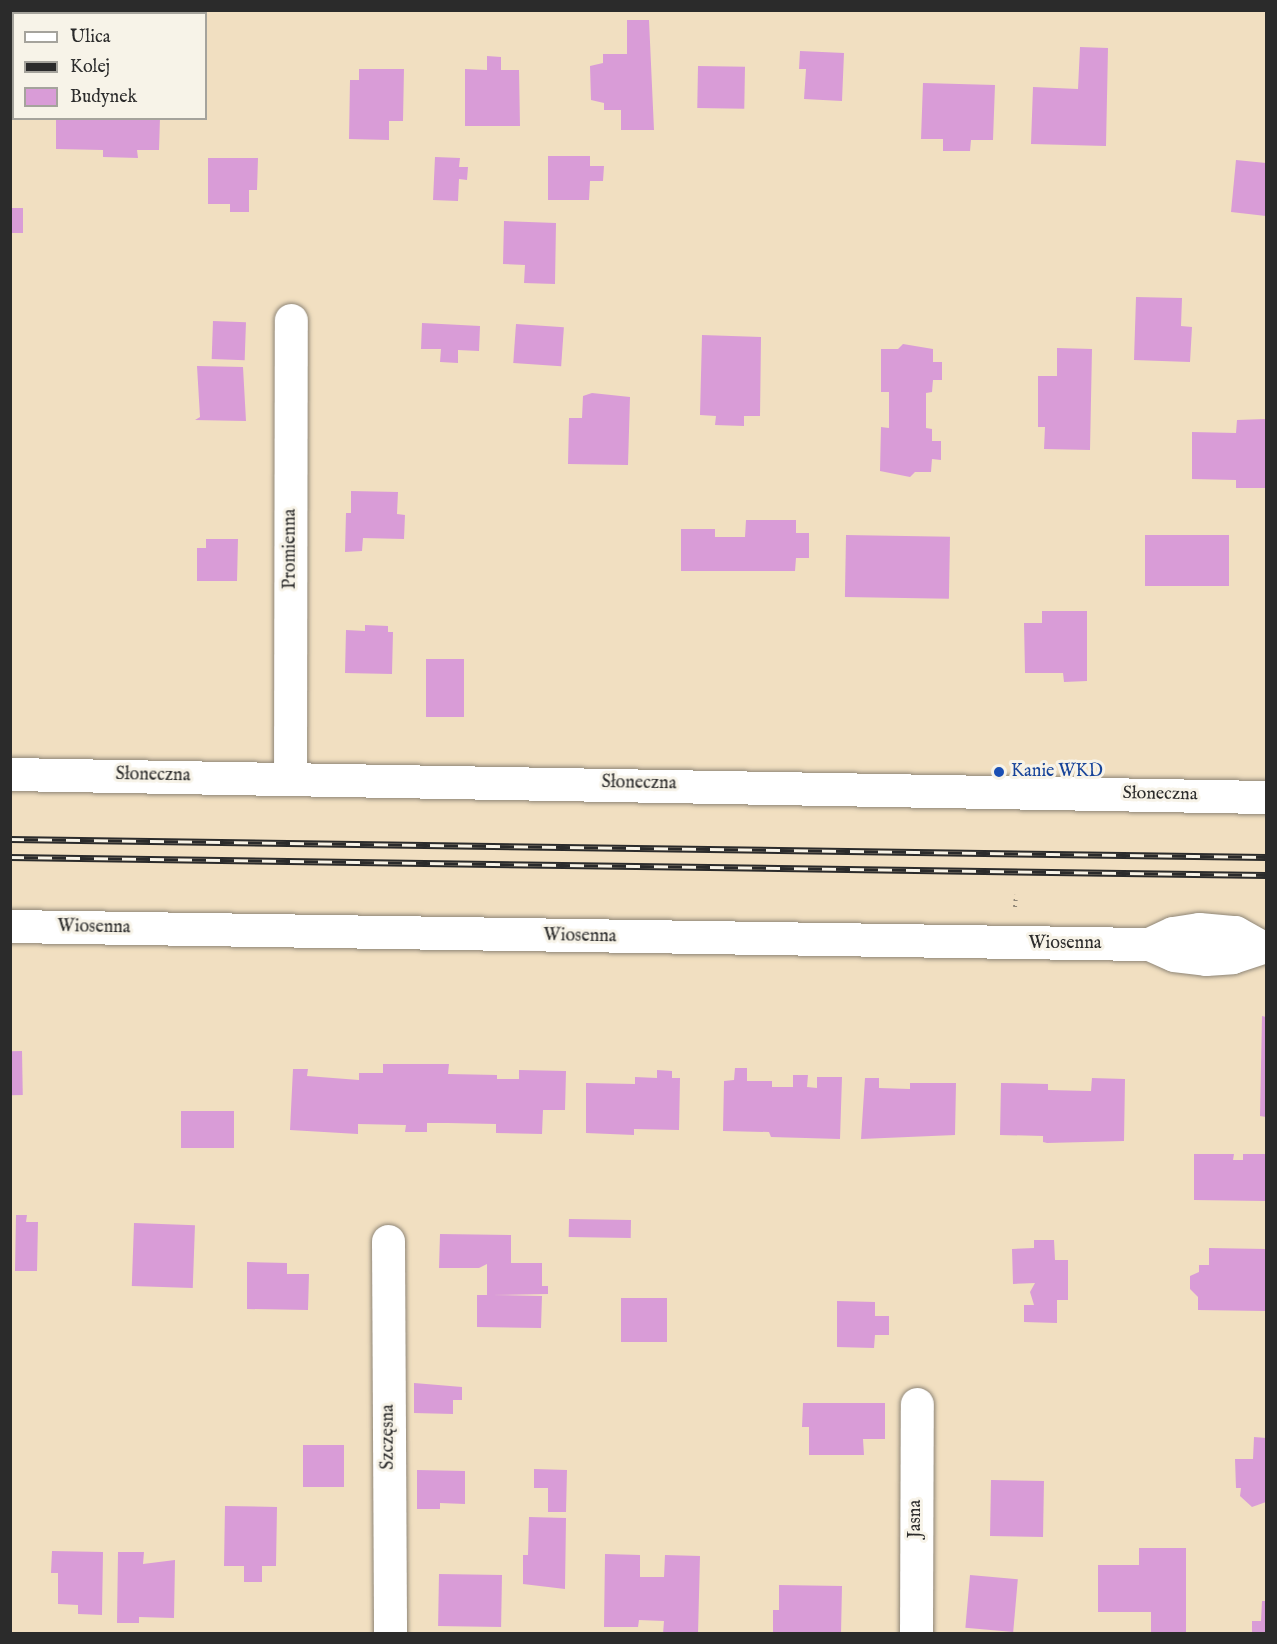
<!DOCTYPE html>
<meta charset="utf-8">
<style>
body{margin:0}
#map{position:relative;width:1277px;height:1644px;overflow:hidden;background:#f1dfc1;font-family:"IM FELL English",serif}
div>[style]{position:absolute}
.building>*{inset:0;background:#d99cd7;transform-origin:0 0}
.path>*{height:4px;margin-top:-2px;transform-origin:0;background:repeating-linear-gradient(90deg,#8e8576 0 1.5px,transparent 0 6px)}
.roads{filter:drop-shadow(0 0 2px #8e8576) drop-shadow(0 0 2px #8e8576)}
.minor>*{height:33px;margin:-16.5px;padding:0 16.5px;transform-origin:16.5px;border-radius:16.5px;background:#fff}
.rail>*{height:7px;margin-top:-3.5px;transform-origin:0;background:repeating-linear-gradient(90deg,#f7f3e8 0 14px,#2b2b2b 0 28px);box-sizing:border-box;border-block:2px solid #2b2b2b}
.dots>*{width:16px;height:16px;translate:-50% -50%;box-sizing:border-box;border:3px solid #f7f3e8;border-radius:50%}
span{translate:-50% -50%;white-space:nowrap;text-align:center;line-height:1.15;-webkit-text-stroke:6px #f7f3e8;paint-order:stroke}
.street-label{font-size:18px;color:#2b2b2b}
.transit-label{font-size:18px;color:#164399}
.left{translate:0 -50%;text-align:left}
.frame{position:absolute;inset:0;border:12px solid #2b2b2b;pointer-events:none}
.legend{position:absolute;left:12px;top:12px;width:195px;height:108px;box-sizing:border-box;background:#f7f3e8;border:2px solid #a5a39c;margin:0;padding:8px 10px;list-style:none;font-size:18px;color:#2b2b2b}
.legend li{display:flex;align-items:center;gap:12px;height:30px}
.legend b{width:30px;border:2px solid #a5a39c}
</style>
<div id="map">
<div class="building">
<i style="clip-path:polygon(627px 20px,649px 20px,654px 130px,621px 130px,621px 110px,604px 110px,604px 103px,591px 100px,590px 66px,603px 63px,603px 54px,627px 54px)"></i>
<i style="clip-path:polygon(1080px 47px,1108px 48px,1106px 146px,1031px 144px,1033px 87px,1078px 89px)"></i>
<i style="clip-path:polygon(800px 51px,844px 53px,842px 101px,804px 99px,806px 69px,799px 69px)"></i>
<i style="clip-path:polygon(487px 56px,501px 57px,501px 70px,519px 70px,520px 126px,465px 126px,465px 69px,487px 70px)"></i>
<i style="left:698px;top:66px;width:47px;height:42px;rotate:1deg"></i>
<i style="clip-path:polygon(359px 69px,404px 69px,403px 121px,389px 121px,389px 140px,349px 139px,350px 80px,359px 80px)"></i>
<i style="clip-path:polygon(923px 83px,995px 85px,993px 140px,971px 140px,970px 151px,943px 151px,943px 139px,921px 139px)"></i>
<i style="clip-path:polygon(56px 118px,160px 118px,159px 150px,137px 150px,138px 158px,103px 157px,103px 150px,56px 149px)"></i>
<i style="clip-path:polygon(548px 156px,590px 156px,590px 166px,604px 166px,603px 181px,590px 181px,589px 200px,548px 200px)"></i>
<i style="clip-path:polygon(435px 157px,460px 158px,459px 167px,468px 167px,467px 180px,459px 179px,458px 201px,433px 200px)"></i>
<i style="clip-path:polygon(208px 158px,258px 158px,257px 190px,249px 190px,249px 212px,230px 212px,230px 204px,208px 204px)"></i>
<i style="clip-path:polygon(1236px 160px,1266px 163px,1266px 216px,1231px 212px)"></i>
<i style="left:10px;top:208px;width:13px;height:25px"></i>
<i style="clip-path:polygon(504px 221px,556px 223px,555px 284px,524px 283px,525px 265px,503px 264px)"></i>
<i style="clip-path:polygon(1136px 297px,1182px 298px,1181px 326px,1192px 327px,1190px 362px,1134px 360px)"></i>
<i style="left:213px;top:321px;width:33px;height:38px;rotate:2deg"></i>
<i style="clip-path:polygon(422px 323px,480px 326px,479px 351px,458px 350px,458px 363px,440px 362px,441px 349px,421px 349px)"></i>
<i style="left:516px;top:324px;width:48px;height:39px;rotate:4deg"></i>
<i style="clip-path:polygon(702px 335px,761px 337px,760px 416px,744px 416px,744px 426px,715px 425px,716px 416px,700px 415px)"></i>
<i style="clip-path:polygon(903px 344px,933px 349px,933px 362px,942px 362px,942px 380px,933px 380px,932px 392px,926px 393px,926px 428px,932px 429px,932px 441px,941px 441px,941px 460px,932px 459px,931px 472px,915px 472px,910px 477px,880px 471px,881px 427px,889px 428px,889px 392px,881px 392px,881px 349px,898px 349px)"></i>
<i style="clip-path:polygon(1057px 348px,1092px 349px,1090px 450px,1044px 449px,1045px 427px,1038px 427px,1038px 376px,1057px 376px)"></i>
<i style="clip-path:polygon(197px 366px,243px 367px,246px 421px,195px 420px,200px 417px)"></i>
<i style="clip-path:polygon(592px 393px,630px 397px,628px 465px,568px 464px,569px 418px,582px 418px,583px 396px)"></i>
<i style="clip-path:polygon(1266px 419px,1266px 488px,1236px 488px,1236px 480px,1192px 479px,1192px 432px,1236px 433px,1237px 420px)"></i>
<i style="clip-path:polygon(351px 491px,398px 492px,397px 514px,405px 515px,404px 539px,363px 538px,362px 551px,345px 552px,346px 513px,351px 513px)"></i>
<i style="clip-path:polygon(746px 520px,796px 520px,796px 533px,809px 533px,809px 558px,796px 558px,795px 571px,681px 571px,681px 529px,715px 529px,715px 537px,745px 537px)"></i>
<i style="left:846px;top:535px;width:104px;height:62px;rotate:1deg"></i>
<i style="left:1145px;top:535px;width:84px;height:51px"></i>
<i style="clip-path:polygon(206px 539px,238px 539px,237px 581px,197px 581px,197px 548px,206px 548px)"></i>
<i style="clip-path:polygon(1042px 611px,1087px 611px,1087px 681px,1064px 682px,1063px 673px,1025px 673px,1024px 623px,1042px 623px)"></i>
<i style="clip-path:polygon(365px 625px,388px 626px,388px 632px,393px 632px,392px 674px,345px 673px,346px 630px,365px 631px)"></i>
<i style="left:464px;top:659px;width:58px;height:38px;rotate:90deg"></i>
<i style="clip-path:polygon(1262px 1016px,1266px 1017px,1266px 1117px,1260px 1116px)"></i>
<i style="left:22px;top:1051px;width:44px;height:12px;rotate:89deg"></i>
<i style="clip-path:polygon(383px 1064px,449px 1064px,448px 1074px,497px 1075px,497px 1079px,519px 1079px,519px 1070px,566px 1071px,565px 1110px,543px 1110px,542px 1134px,496px 1133px,496px 1124px,448px 1123px,427px 1123px,427px 1132px,405px 1132px,406px 1125px,358px 1124px,358px 1134px,290px 1130px,293px 1069px,308px 1069px,307px 1076px,359px 1080px,359px 1073px,383px 1073px)"></i>
<i style="clip-path:polygon(735px 1068px,747px 1068px,747px 1081px,772px 1081px,772px 1087px,793px 1087px,793px 1075px,808px 1075px,807px 1087px,817px 1088px,817px 1077px,842px 1077px,840px 1139px,771px 1137px,769px 1132px,723px 1131px,724px 1081px,734px 1080px)"></i>
<i style="clip-path:polygon(657px 1070px,672px 1071px,672px 1078px,680px 1078px,679px 1130px,634px 1129px,634px 1135px,586px 1133px,586px 1083px,635px 1084px,635px 1077px,657px 1078px)"></i>
<i style="clip-path:polygon(865px 1078px,879px 1078px,879px 1088px,910px 1089px,910px 1083px,956px 1083px,955px 1135px,861px 1139px)"></i>
<i style="clip-path:polygon(1092px 1078px,1125px 1079px,1124px 1141px,1047px 1143px,1043px 1142px,1043px 1136px,1000px 1135px,1001px 1083px,1048px 1084px,1048px 1090px,1091px 1091px)"></i>
<i style="left:234px;top:1111px;width:37px;height:53px;rotate:90deg"></i>
<i style="clip-path:polygon(1194px 1154px,1234px 1154px,1233px 1160px,1243px 1160px,1243px 1154px,1266px 1154px,1266px 1201px,1194px 1200px)"></i>
<i style="clip-path:polygon(16px 1215px,27px 1215px,26px 1222px,38px 1222px,37px 1271px,15px 1271px)"></i>
<i style="left:569px;top:1219px;width:62px;height:18px;rotate:1deg"></i>
<i style="left:134px;top:1223px;width:61px;height:63px;rotate:2deg"></i>
<i style="clip-path:polygon(440px 1234px,511px 1235px,511px 1263px,542px 1263px,542px 1286px,548px 1286px,548px 1294px,492px 1295px,542px 1296px,541px 1328px,477px 1327px,477px 1295px,487px 1295px,487px 1264px,479px 1268px,439px 1268px)"></i>
<i style="clip-path:polygon(1034px 1240px,1054px 1240px,1055px 1260px,1068px 1260px,1068px 1300px,1057px 1300px,1057px 1323px,1024px 1322px,1024px 1305px,1034px 1305px,1030px 1292px,1035px 1283px,1013px 1284px,1012px 1249px,1034px 1248px)"></i>
<i style="clip-path:polygon(1209px 1248px,1266px 1249px,1266px 1311px,1198px 1310px,1198px 1297px,1190px 1289px,1190px 1276px,1199px 1272px,1199px 1265px,1209px 1265px)"></i>
<i style="clip-path:polygon(247px 1262px,287px 1263px,287px 1274px,309px 1274px,308px 1310px,247px 1309px)"></i>
<i style="left:621px;top:1298px;width:46px;height:44px"></i>
<i style="clip-path:polygon(837px 1301px,875px 1302px,875px 1316px,889px 1316px,889px 1335px,875px 1335px,874px 1348px,837px 1347px)"></i>
<i style="clip-path:polygon(414px 1383px,462px 1387px,462px 1400px,453px 1400px,453px 1414px,414px 1413px)"></i>
<i style="clip-path:polygon(803px 1403px,885px 1403px,885px 1439px,863px 1439px,864px 1455px,809px 1455px,809px 1427px,802px 1427px)"></i>
<i style="clip-path:polygon(1254px 1437px,1266px 1438px,1266px 1502px,1252px 1507px,1240px 1496px,1241px 1488px,1236px 1488px,1235px 1459px,1253px 1459px)"></i>
<i style="left:303px;top:1445px;width:41px;height:42px"></i>
<i style="clip-path:polygon(534px 1469px,567px 1470px,566px 1512px,548px 1512px,548px 1488px,534px 1488px)"></i>
<i style="clip-path:polygon(417px 1470px,465px 1471px,465px 1504px,440px 1503px,440px 1509px,417px 1509px)"></i>
<i style="left:991px;top:1480px;width:53px;height:56px;rotate:1deg"></i>
<i style="clip-path:polygon(225px 1506px,277px 1507px,276px 1566px,262px 1566px,262px 1582px,244px 1582px,244px 1566px,224px 1566px)"></i>
<i style="clip-path:polygon(529px 1517px,566px 1518px,565px 1589px,523px 1584px,523px 1555px,528px 1555px)"></i>
<i style="clip-path:polygon(1139px 1548px,1186px 1548px,1186px 1634px,1151px 1634px,1151px 1612px,1098px 1612px,1098px 1565px,1139px 1565px)"></i>
<i style="clip-path:polygon(52px 1551px,103px 1552px,102px 1615px,78px 1614px,78px 1605px,58px 1604px,58px 1573px,51px 1573px)"></i>
<i style="clip-path:polygon(118px 1552px,144px 1552px,143px 1564px,175px 1560px,174px 1618px,139px 1617px,139px 1623px,117px 1623px)"></i>
<i style="clip-path:polygon(605px 1554px,640px 1555px,640px 1577px,664px 1577px,665px 1555px,700px 1556px,698px 1634px,663px 1634px,664px 1621px,639px 1620px,638px 1627px,604px 1627px)"></i>
<i style="left:439px;top:1574px;width:63px;height:52px;rotate:1deg"></i>
<i style="left:970px;top:1575px;width:48px;height:53px;rotate:5deg"></i>
<i style="clip-path:polygon(779px 1585px,842px 1586px,841px 1634px,773px 1634px,773px 1610px,779px 1610px)"></i>
<i style="clip-path:polygon(1262px 1601px,1266px 1601px,1266px 1634px,1252px 1634px,1252px 1621px,1261px 1621px)"></i>
</div>
<div class="path">
<i style="left:1015px;top:907px;width:12px;rotate:-85deg"></i>
</div>
<div class="roads">
<div class="minor">
<i style="left:10px;top:774px;width:1256px;rotate:1.05deg"></i>
<i style="left:290px;top:778px;width:458px;rotate:-89.9deg"></i>
<i style="left:10px;top:926px;width:1139px;rotate:0.91deg"></i>
<i style="left:1149px;top:944px;width:27px;rotate:24deg"></i>
<i style="left:1174px;top:955px;width:32px;rotate:7deg"></i>
<i style="left:1206px;top:959px;width:26px;rotate:-4deg"></i>
<i style="left:1232px;top:957px;width:36px;rotate:-18deg"></i>
<i style="left:1149px;top:944px;width:26px;rotate:-25deg"></i>
<i style="left:1173px;top:933px;width:26px;rotate:-9deg"></i>
<i style="left:1199px;top:929px;width:36px;rotate:5deg"></i>
<i style="left:1235px;top:932px;width:29px;rotate:29deg"></i>
<i style="left:388px;top:1241px;width:393px;rotate:89.7deg"></i>
<i style="left:916px;top:1634px;width:230px;rotate:-89.8deg"></i>
</div>
</div>
<div class="rail">
<i style="left:10px;top:839px;width:1256px;rotate:0.82deg"></i>
<i style="left:10px;top:857px;width:1256px;rotate:0.82deg"></i>
</div>
<div class="dots">
<i style="left:999px;top:772px;background:#1a4fb4"></i>
</div>
<div class="street-label">
<span style="left:291px;top:549px;rotate:-90deg">Promienna</span>
<span style="left:153px;top:776px;rotate:1deg">Słoneczna</span>
<span style="left:639px;top:784px;rotate:1deg">Słoneczna</span>
<span style="left:1160px;top:795px;rotate:1deg">Słoneczna</span>
<span style="left:94px;top:928px;rotate:1deg">Wiosenna</span>
<span style="left:580px;top:937px;rotate:1deg">Wiosenna</span>
<span style="left:1065px;top:944px">Wiosenna</span>
<span style="left:389px;top:1437px;rotate:-90deg">Szczęsna</span>
<span style="left:916px;top:1519px;rotate:-90deg">Jasna</span>
</div>
<div class="transit-label">
<span class="left" style="left:1011px;top:772px">Kanie WKD</span>
</div>
<div class="frame"></div>
<ul class="legend">
<li><b style="height:8px;background:#fff"></b>Ulica</li>
<li><b style="height:8px;background:#2b2b2b"></b>Kolej</li>
<li><b style="height:16px;background:#d99cd7"></b>Budynek</li>
</ul>
</div>
